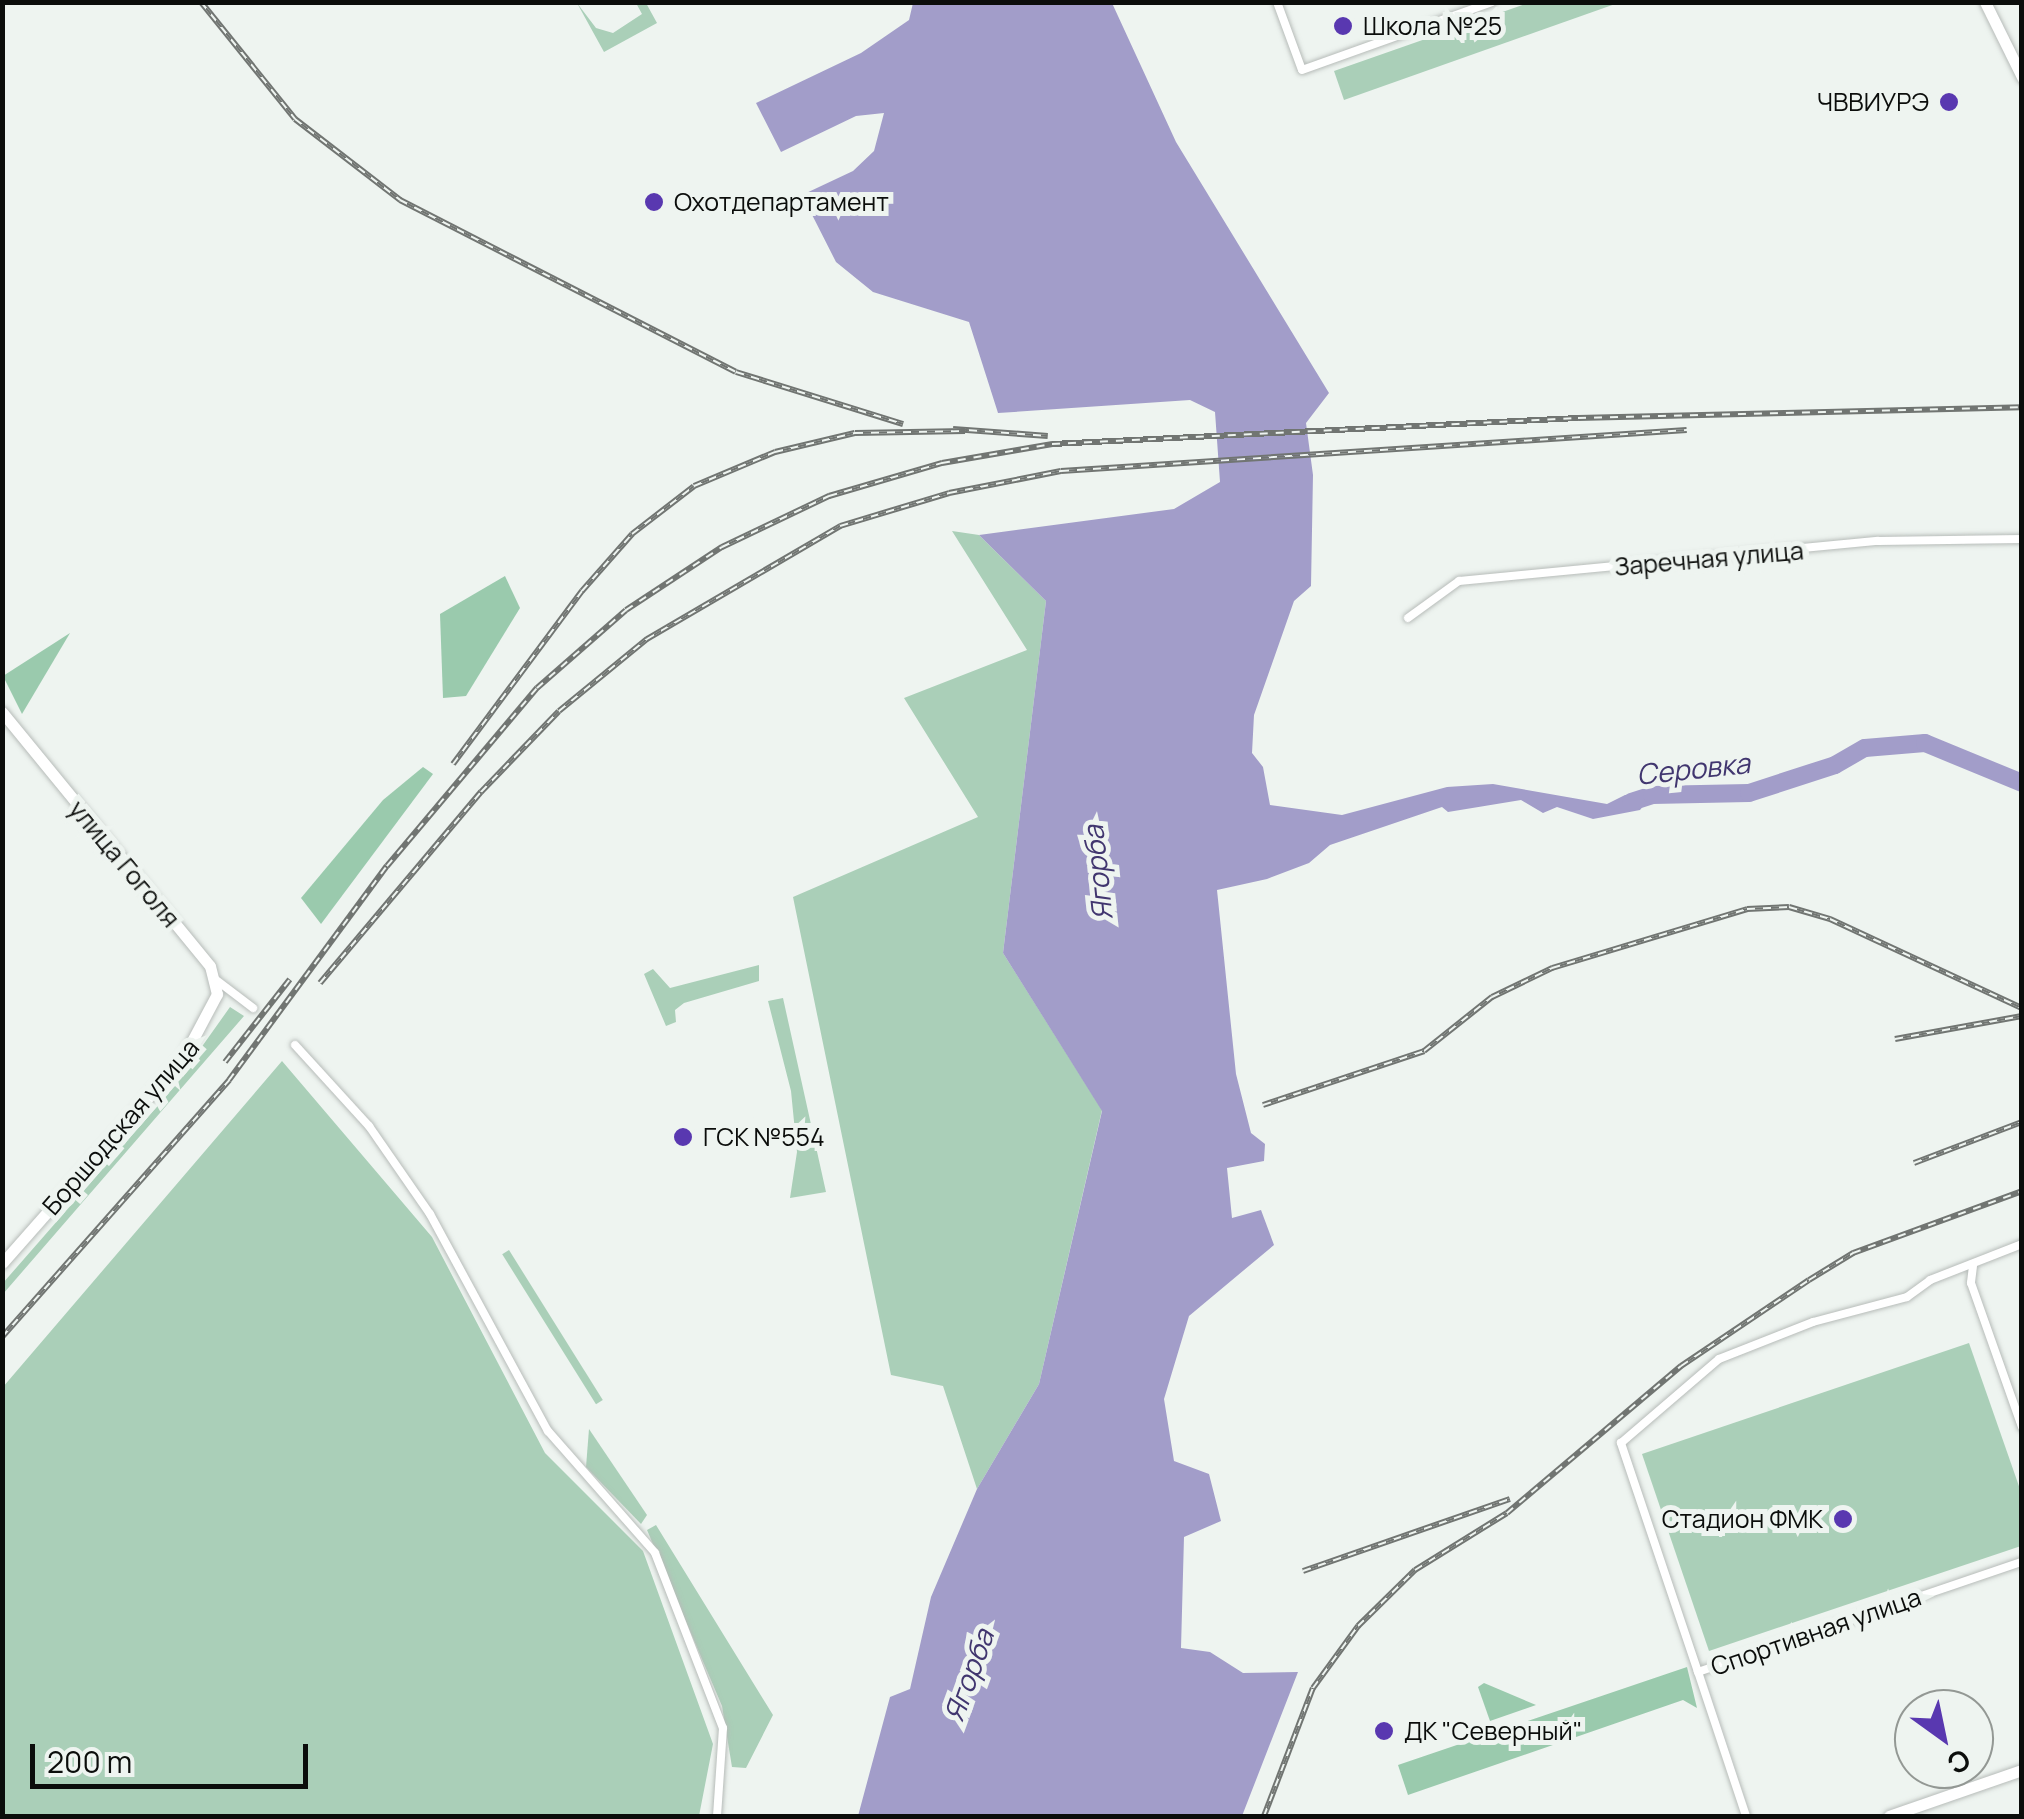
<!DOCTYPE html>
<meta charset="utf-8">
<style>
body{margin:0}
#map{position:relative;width:2024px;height:1819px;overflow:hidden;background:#eef4f0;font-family:Manrope,sans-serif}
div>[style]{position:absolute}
.green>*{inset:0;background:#aacfb8;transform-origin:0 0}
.forest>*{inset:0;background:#9acaad}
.water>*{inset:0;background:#a29dc9}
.river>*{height:18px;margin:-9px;padding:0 9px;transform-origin:9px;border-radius:9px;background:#a29dc9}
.roads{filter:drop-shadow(0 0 2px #b7bcb9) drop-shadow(0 0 2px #b7bcb9)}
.street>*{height:8px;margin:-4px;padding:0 4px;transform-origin:4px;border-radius:4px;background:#fff}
.secondary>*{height:11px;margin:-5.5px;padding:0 5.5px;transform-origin:5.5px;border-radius:5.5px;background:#fff}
.rail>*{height:6px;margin-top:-3px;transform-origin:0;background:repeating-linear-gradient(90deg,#eef4f0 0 8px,#717572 0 16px);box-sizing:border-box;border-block:2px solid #717572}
.dots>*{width:28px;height:28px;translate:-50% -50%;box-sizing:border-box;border:5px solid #eef4f0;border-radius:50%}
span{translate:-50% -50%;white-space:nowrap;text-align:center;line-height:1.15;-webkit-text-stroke:10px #eef4f0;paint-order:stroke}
.poi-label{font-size:25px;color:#0b0d0b}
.left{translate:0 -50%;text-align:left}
.right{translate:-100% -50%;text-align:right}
.street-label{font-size:25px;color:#0b0d0b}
.water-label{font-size:28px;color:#41366f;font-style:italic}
.frame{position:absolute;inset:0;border:5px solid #0b0d0b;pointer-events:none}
.north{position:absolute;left:1894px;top:1689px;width:100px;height:100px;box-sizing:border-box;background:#eef4f0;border:2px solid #939894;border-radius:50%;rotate:147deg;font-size:28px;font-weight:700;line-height:40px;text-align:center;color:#0b0d0b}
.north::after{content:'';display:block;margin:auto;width:35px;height:45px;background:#5938b0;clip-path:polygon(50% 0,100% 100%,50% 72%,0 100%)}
.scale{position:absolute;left:30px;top:1744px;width:278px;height:45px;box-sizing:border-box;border:5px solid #0b0d0b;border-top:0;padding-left:12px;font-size:30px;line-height:35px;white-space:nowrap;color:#0b0d0b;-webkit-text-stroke:8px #eef4f0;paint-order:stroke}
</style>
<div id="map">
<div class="green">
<i style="clip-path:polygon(1531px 2px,1618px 3px,1344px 100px,1334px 71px)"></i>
<i style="clip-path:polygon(577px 3px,596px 28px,613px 33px,642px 14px,636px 3px,646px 3px,657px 23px,604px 52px)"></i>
<i style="clip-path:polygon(952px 531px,979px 535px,1046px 601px,1003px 953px,1102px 1110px,1039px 1384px,977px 1489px,943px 1386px,891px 1375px,793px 897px,978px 817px,904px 698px,1027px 650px)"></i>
<i style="clip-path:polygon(759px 965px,759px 981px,684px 1003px,675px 1010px,676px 1022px,666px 1026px,644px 974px,653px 969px,670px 988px)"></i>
<i style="clip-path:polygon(783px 998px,826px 1192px,790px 1198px,797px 1152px,791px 1091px,768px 1001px)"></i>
<i style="clip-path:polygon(230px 1007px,244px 1016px,3px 1294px,3px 1283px,169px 1093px)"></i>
<i style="clip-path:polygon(282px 1061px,432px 1237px,545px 1453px,643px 1551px,713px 1744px,699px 1816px,3px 1816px,3px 1387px)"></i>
<i style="left:509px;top:1250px;width:177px;height:8px;rotate:58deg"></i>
<i style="clip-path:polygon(1969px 1343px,2021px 1492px,2021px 1546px,1709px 1651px,1642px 1454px)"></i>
<i style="clip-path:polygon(589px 1429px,647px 1515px,641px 1524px,586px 1467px)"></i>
<i style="clip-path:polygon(656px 1525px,773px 1715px,746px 1768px,732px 1767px,722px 1706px,647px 1530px)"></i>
</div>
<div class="forest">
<i style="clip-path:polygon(505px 576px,520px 608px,466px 696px,443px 698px,440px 614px)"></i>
<i style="clip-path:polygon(70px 633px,22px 714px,3px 676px)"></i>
<i style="clip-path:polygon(423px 767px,433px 774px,321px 924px,301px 898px,383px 800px)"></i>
<i style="clip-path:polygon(1687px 1667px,1697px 1708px,1683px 1700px,1408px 1795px,1398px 1765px)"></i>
<i style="clip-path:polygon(1484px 1683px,1536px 1705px,1490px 1721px,1478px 1687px)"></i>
</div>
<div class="water">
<i style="clip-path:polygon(913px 3px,1112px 3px,1176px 142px,1329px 393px,1306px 423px,1313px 475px,1311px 586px,1294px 601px,1254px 715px,1252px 753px,1263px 767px,1270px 805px,1342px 815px,1447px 787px,1493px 784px,1607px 804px,1625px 795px,1652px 795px,1640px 810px,1593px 819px,1557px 807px,1543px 813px,1521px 800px,1448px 812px,1442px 807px,1330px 845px,1309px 863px,1267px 879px,1217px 890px,1236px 1074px,1251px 1133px,1265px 1144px,1264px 1161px,1227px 1168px,1232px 1218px,1261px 1210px,1274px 1245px,1189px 1316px,1164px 1399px,1174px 1461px,1209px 1474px,1221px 1521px,1184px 1537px,1181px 1648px,1210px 1652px,1243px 1673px,1298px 1672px,1242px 1816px,858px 1816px,890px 1697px,910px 1689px,931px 1597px,977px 1489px,1039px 1384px,1102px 1111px,1003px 953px,1046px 601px,979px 535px,1174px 509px,1220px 482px,1215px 412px,1190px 400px,998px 413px,969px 322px,873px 292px,836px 262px,802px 195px,853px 171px,874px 151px,884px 113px,856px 116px,781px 152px,756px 103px,861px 53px,909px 20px)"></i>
</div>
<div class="river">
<i style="left:1631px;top:802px;width:22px;rotate:-18deg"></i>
<i style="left:1652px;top:795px;width:97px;rotate:-1.2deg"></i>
<i style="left:1749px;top:793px;width:90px;rotate:-18deg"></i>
<i style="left:1835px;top:765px;width:34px;rotate:-30deg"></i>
<i style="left:1865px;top:748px;width:60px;rotate:-4.8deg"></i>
<i style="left:1925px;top:743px;width:105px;rotate:22.4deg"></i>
</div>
<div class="roads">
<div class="street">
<i style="left:1277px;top:2px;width:72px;rotate:69.8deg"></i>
<i style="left:1302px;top:70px;width:202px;rotate:-19.7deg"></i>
<i style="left:1408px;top:618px;width:63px;rotate:-36deg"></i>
<i style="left:1459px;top:581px;width:421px;rotate:-5.5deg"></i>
<i style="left:1878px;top:541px;width:144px;rotate:-0.8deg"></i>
<i style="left:215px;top:979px;width:48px;rotate:37.3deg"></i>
<i style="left:295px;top:1045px;width:110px;rotate:47.6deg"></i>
<i style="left:369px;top:1126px;width:107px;rotate:55.3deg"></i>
<i style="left:430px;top:1214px;width:247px;rotate:61.5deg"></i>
<i style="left:548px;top:1431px;width:162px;rotate:48.7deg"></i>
<i style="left:655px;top:1553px;width:188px;rotate:68.8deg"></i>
<i style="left:723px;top:1728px;width:88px;rotate:93.9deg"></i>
<i style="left:1973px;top:1266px;width:17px;rotate:97deg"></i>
<i style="left:1971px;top:1283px;width:153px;rotate:70.5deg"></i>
<i style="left:1698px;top:1672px;width:242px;rotate:-108.6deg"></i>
<i style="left:1621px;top:1443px;width:129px;rotate:-40.6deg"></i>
<i style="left:1719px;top:1359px;width:101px;rotate:-21.5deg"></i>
<i style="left:1813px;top:1322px;width:97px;rotate:-14.9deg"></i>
<i style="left:1907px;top:1297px;width:29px;rotate:-36deg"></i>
<i style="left:1930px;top:1280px;width:99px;rotate:-21.4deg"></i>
<i style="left:1746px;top:1816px;width:152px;rotate:-108.4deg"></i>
<i style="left:1698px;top:1672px;width:342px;rotate:-18.8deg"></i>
</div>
<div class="secondary">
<i style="left:1985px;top:2px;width:84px;rotate:63.7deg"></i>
<i style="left:2px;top:712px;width:328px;rotate:50.7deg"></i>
<i style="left:210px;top:966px;width:29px;rotate:76deg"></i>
<i style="left:217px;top:994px;width:72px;rotate:118deg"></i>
<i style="left:183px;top:1058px;width:273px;rotate:131.4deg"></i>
<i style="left:1889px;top:1816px;width:141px;rotate:-19.1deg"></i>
</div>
</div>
<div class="rail">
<i style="left:201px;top:2px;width:150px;rotate:51.2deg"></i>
<i style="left:295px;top:119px;width:133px;rotate:37.6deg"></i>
<i style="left:400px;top:200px;width:377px;rotate:27.1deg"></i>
<i style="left:736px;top:372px;width:175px;rotate:17.3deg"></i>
<i style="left:953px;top:429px;width:95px;rotate:4.2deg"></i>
<i style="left:453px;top:764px;width:216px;rotate:-53.3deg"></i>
<i style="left:582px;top:591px;width:76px;rotate:-48.7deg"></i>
<i style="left:632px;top:534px;width:78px;rotate:-37.7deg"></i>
<i style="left:694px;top:486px;width:88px;rotate:-22.8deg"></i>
<i style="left:775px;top:452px;width:82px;rotate:-13.4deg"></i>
<i style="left:855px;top:433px;width:110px;rotate:-1deg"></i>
<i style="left:320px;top:983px;width:250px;rotate:-49.9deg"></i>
<i style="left:481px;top:792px;width:112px;rotate:-46.1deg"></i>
<i style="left:559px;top:711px;width:114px;rotate:-39.3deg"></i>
<i style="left:647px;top:639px;width:224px;rotate:-30.3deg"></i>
<i style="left:840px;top:526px;width:114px;rotate:-16.8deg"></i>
<i style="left:949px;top:493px;width:114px;rotate:-11.1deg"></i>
<i style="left:1061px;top:471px;width:627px;rotate:-3.75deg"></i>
<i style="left:1895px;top:1039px;width:129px;rotate:-10.3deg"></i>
<i style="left:225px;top:1062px;width:105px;rotate:-51.9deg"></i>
<i style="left:1263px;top:1105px;width:170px;rotate:-18.5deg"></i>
<i style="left:1424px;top:1051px;width:87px;rotate:-38.5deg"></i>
<i style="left:1492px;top:997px;width:67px;rotate:-25.8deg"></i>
<i style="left:1552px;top:968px;width:204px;rotate:-16.8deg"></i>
<i style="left:1747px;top:909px;width:42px;rotate:-2.7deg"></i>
<i style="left:1789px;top:907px;width:43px;rotate:16.3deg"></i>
<i style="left:1830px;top:919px;width:212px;rotate:24.9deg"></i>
<i style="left:1914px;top:1163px;width:116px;rotate:-20.8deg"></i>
<i style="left:2px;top:1337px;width:343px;rotate:-48.5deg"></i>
<i style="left:229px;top:1080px;width:266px;rotate:-53.6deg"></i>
<i style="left:387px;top:866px;width:233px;rotate:-49.9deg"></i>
<i style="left:537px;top:688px;width:118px;rotate:-41.2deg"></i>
<i style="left:626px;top:610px;width:115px;rotate:-33.3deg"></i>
<i style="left:722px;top:547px;width:119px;rotate:-25.5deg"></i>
<i style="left:829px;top:496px;width:118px;rotate:-16.3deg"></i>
<i style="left:942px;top:463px;width:112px;rotate:-9.8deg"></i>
<i style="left:1052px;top:444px;width:527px;rotate:-2.83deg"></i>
<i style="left:1578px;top:418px;width:444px;rotate:-1.4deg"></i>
<i style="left:1303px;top:1571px;width:219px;rotate:-19.2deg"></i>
<i style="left:1264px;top:1816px;width:137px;rotate:-69.1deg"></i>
<i style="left:1313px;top:1688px;width:77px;rotate:-54deg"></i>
<i style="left:1358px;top:1626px;width:80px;rotate:-44.5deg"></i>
<i style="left:1415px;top:1570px;width:108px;rotate:-31.8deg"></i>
<i style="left:1507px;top:1513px;width:228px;rotate:-40.2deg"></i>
<i style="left:1681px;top:1366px;width:154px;rotate:-33.9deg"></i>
<i style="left:1809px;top:1280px;width:52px;rotate:-31.5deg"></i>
<i style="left:1853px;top:1253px;width:180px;rotate:-20.1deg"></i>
</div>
<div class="dots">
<i style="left:1343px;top:26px;background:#5938b0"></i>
<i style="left:1949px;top:102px;background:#5938b0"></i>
<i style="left:654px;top:202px;background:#5938b0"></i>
<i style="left:683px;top:1137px;background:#5938b0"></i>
<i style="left:1843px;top:1519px;background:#5938b0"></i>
<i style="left:1384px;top:1731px;background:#5938b0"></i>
</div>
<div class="poi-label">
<span class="left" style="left:1363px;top:26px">Школа №25</span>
<span class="right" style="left:1929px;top:102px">ЧВВИУРЭ</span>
<span class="left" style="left:674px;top:202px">Охотдепартамент</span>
<span class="left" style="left:703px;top:1137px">ГСК №554</span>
<span class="right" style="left:1823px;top:1519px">Стадион ФМК</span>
<span class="left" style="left:1404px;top:1731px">ДК "Северный"</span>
</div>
<div class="street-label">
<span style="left:1709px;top:559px;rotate:-5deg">Заречная улица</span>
<span style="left:124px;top:864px;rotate:50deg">улица Гоголя</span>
<span style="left:121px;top:1127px;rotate:-49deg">Боршодская улица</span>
<span style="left:1816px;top:1632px;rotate:-19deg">Спортивная улица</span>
</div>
<div class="water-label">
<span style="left:1693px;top:768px;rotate:-6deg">Серовка</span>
<span style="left:1097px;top:873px;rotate:-96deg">Ягорба</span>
<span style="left:968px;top:1675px;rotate:-70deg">Ягорба</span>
</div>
<div class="frame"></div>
<div class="north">С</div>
<div class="scale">200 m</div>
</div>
